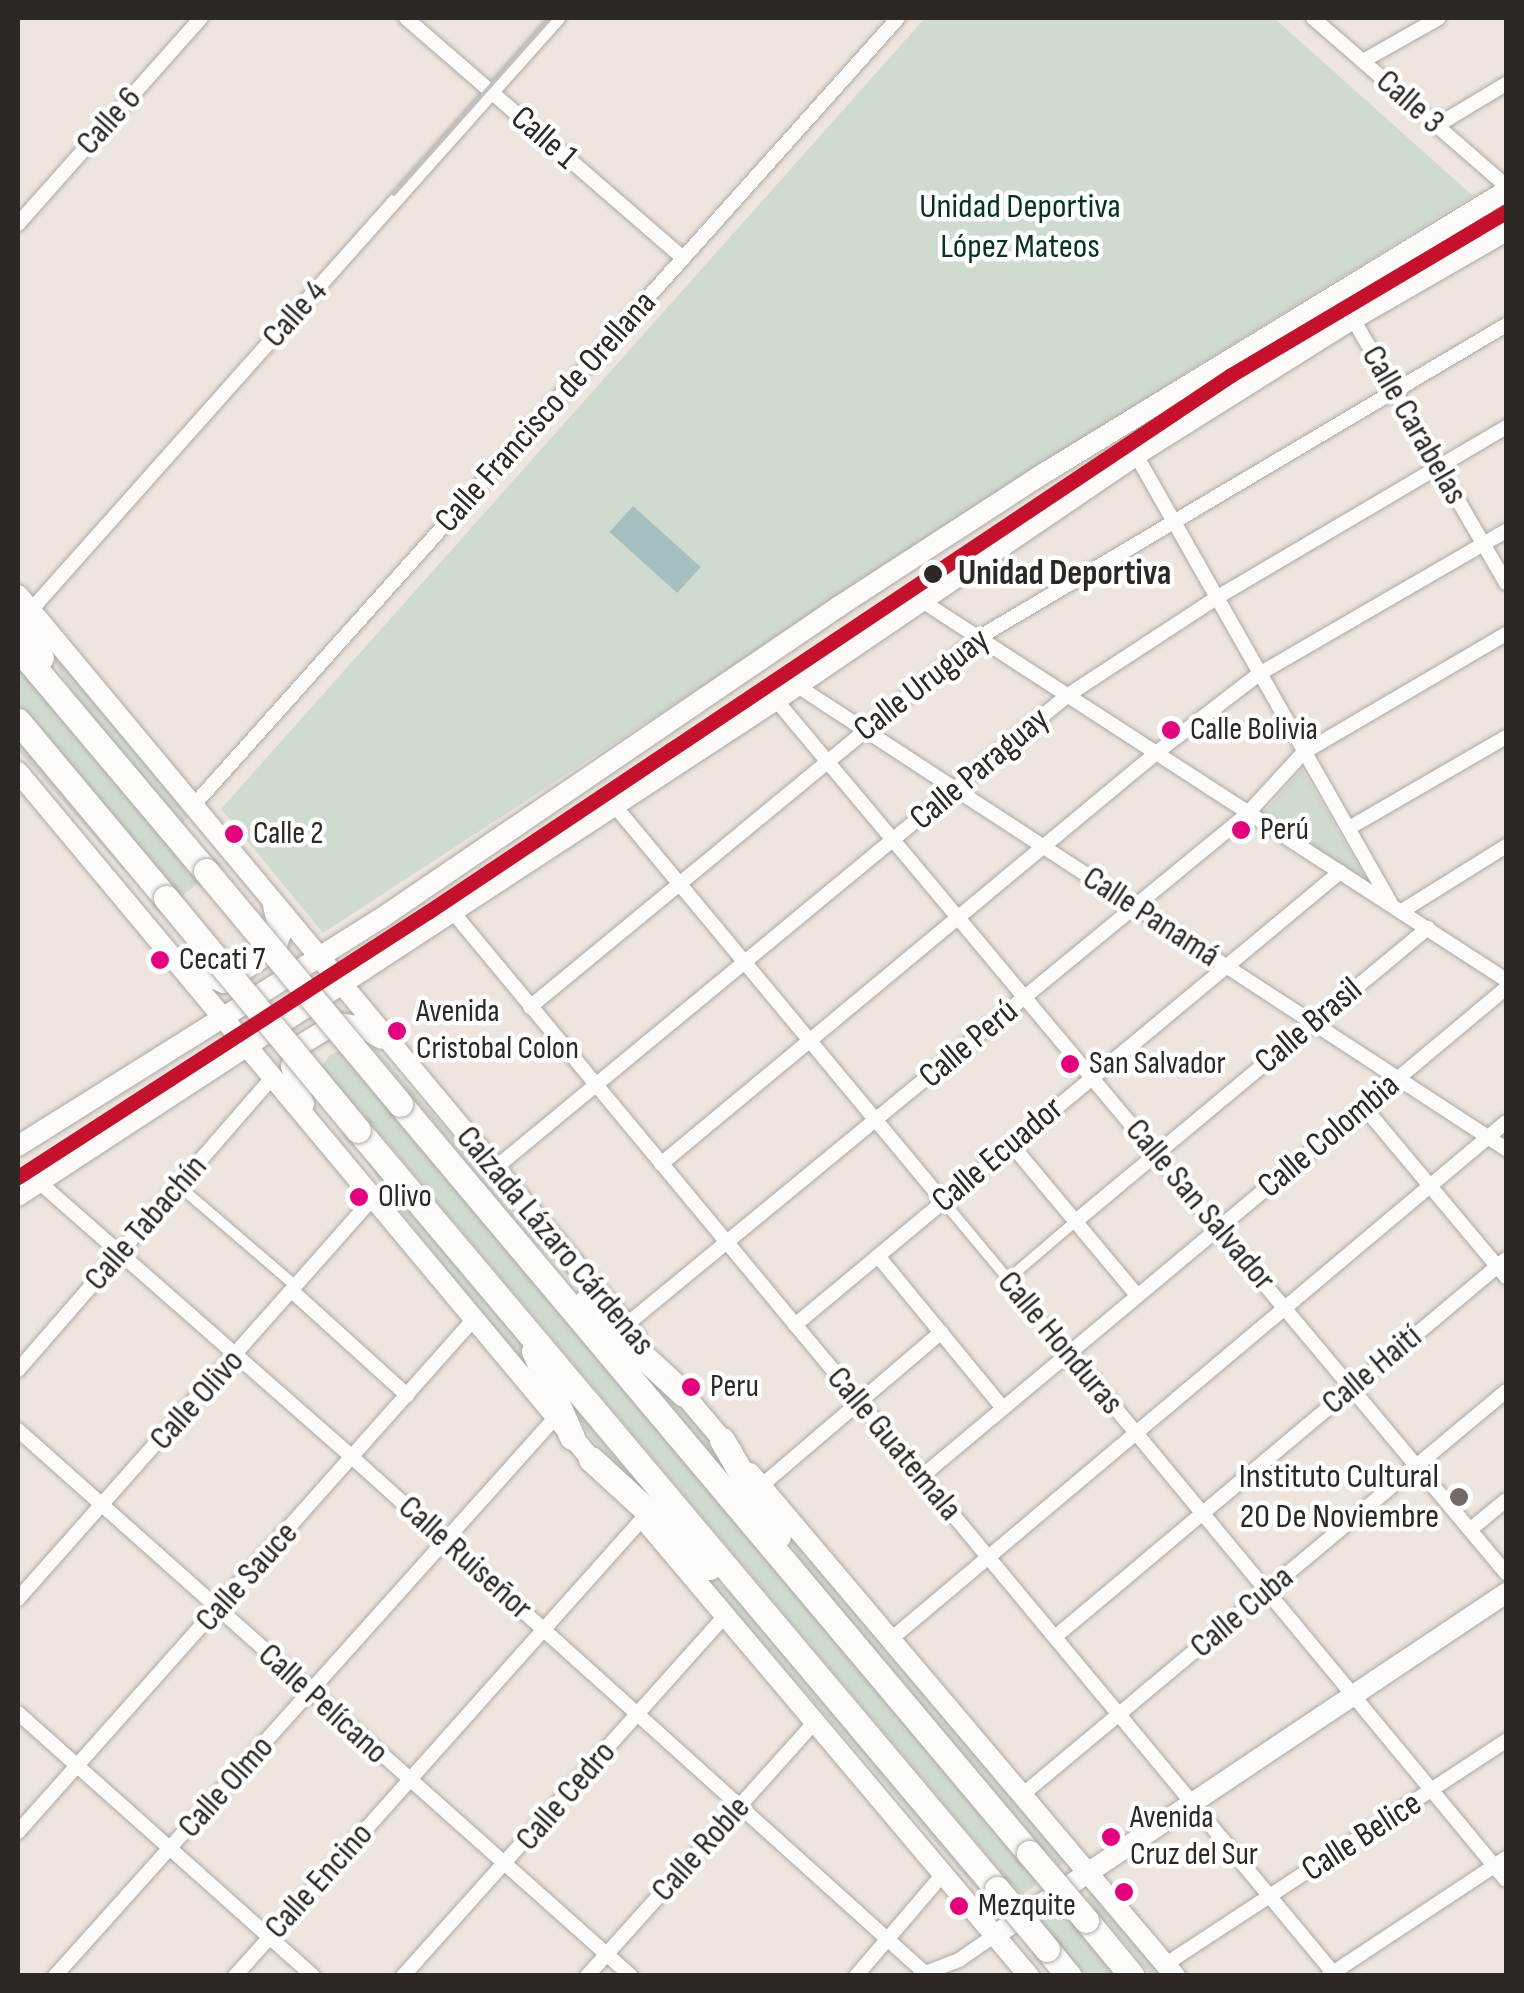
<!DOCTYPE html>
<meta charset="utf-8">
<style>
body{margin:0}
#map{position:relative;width:1524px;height:1993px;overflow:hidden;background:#ede5de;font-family:"Sofia Sans Condensed",sans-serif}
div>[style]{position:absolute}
.green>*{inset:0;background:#d0dbd0;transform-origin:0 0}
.water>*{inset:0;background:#a5bebf;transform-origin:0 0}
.roads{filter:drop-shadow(0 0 2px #aea8a3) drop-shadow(0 0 2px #aea8a3)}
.pedestrian>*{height:10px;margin:-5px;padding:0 5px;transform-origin:5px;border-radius:5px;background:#fcfbfa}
.minor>*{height:14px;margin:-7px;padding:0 7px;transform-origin:7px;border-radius:7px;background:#fcfbfa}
.secondary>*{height:20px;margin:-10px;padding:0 10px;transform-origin:10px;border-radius:10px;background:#fcfbfa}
.primary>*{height:20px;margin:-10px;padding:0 10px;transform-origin:10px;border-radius:10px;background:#fcfbfa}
.motorway>*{height:25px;margin:-12.5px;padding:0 12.5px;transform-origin:12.5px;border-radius:12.5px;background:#fcfbfa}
.rail>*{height:4px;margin:-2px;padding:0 2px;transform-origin:2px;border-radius:2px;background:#c2c0bf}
.bridges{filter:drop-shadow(0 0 2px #aea8a3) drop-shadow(0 0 2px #aea8a3)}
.motorway-bridge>*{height:25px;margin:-12.5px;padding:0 12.5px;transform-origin:12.5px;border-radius:12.5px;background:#fcfbfa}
.rail-1>*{height:15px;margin:-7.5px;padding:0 7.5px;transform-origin:7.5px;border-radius:7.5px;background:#c5112c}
.dots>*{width:28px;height:28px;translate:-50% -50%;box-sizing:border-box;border:5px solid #fff;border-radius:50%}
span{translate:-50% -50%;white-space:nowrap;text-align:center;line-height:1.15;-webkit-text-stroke:9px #fff;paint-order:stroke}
.bus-label{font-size:32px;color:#2e2824}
.left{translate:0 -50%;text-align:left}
.street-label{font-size:35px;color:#2e2824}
.park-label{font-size:35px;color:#043322}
.stop-label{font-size:35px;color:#2e2824;font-weight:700}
.poi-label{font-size:35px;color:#2e2824}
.right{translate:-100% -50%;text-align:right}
.frame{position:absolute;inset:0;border:20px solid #2e2824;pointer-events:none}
</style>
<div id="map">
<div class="green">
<i style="clip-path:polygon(925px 18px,1274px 18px,1473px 196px,1115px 417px,323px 933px,221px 809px)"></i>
<i style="clip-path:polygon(31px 622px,188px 817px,181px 825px,84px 713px)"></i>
<i style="left:18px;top:662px;width:285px;height:45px;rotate:50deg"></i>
<i style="clip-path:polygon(18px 732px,131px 866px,124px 871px,18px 750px)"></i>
<i style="clip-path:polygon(1302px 769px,1368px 882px,1261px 815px)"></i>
<i style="clip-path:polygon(347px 1016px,615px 1321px,523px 1232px)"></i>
<i style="clip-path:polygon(360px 1042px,1041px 1882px,1021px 1895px,360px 1110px,345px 1121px,311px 1081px,330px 1055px)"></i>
<i style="clip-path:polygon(340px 1119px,516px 1331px,536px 1379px,391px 1200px)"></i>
<i style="clip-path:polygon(599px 1324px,685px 1401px,763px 1523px)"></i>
<i style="clip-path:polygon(547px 1360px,708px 1553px,645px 1501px,590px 1437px)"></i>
<i style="clip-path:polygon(759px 1490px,1069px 1859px,1059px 1867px,810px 1576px)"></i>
<i style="clip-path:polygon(684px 1552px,786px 1642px,1001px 1907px,995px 1911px)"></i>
<i style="clip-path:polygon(1096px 1891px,1168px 1975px,1151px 1975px,1086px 1897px)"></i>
<i style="clip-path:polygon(1064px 1907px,1122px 1975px,1086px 1975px,1040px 1922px)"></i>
</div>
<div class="water">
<i style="left:633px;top:506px;width:91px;height:35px;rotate:42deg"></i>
</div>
<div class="roads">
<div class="pedestrian">
<i style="left:179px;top:1186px;width:155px;rotate:40.6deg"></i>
<i style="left:943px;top:1201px;width:197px;rotate:50.2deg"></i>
<i style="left:1008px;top:1279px;width:89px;rotate:-40.5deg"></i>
</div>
<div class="minor">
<i style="left:406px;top:18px;width:367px;rotate:40.9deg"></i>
<i style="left:1313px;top:18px;width:256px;rotate:41deg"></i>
<i style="left:1363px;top:61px;width:87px;rotate:-29.5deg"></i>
<i style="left:1436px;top:126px;width:82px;rotate:-31deg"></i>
<i style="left:18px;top:224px;width:276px;rotate:-48.4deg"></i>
<i style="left:1353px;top:319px;width:305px;rotate:59.9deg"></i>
<i style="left:1136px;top:455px;width:514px;rotate:60.39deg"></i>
<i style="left:922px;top:601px;width:696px;rotate:32.98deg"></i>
<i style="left:31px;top:610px;width:793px;rotate:-48.32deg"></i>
<i style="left:796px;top:685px;width:848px;rotate:33.17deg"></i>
<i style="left:776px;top:700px;width:1138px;rotate:50.1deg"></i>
<i style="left:614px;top:805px;width:515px;rotate:50.28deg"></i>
<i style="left:193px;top:806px;width:1057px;rotate:-48.18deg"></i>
<i style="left:1349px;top:828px;width:181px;rotate:-30.1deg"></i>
<i style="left:452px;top:911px;width:1384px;rotate:50.31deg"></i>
<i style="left:1402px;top:911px;width:123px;rotate:-32deg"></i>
<i style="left:530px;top:1007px;width:580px;rotate:-39.48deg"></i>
<i style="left:978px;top:638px;width:614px;rotate:-30.66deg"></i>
<i style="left:1364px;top:1107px;width:222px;rotate:50.1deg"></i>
<i style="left:1011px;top:1144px;width:197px;rotate:50.2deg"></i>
<i style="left:661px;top:1164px;width:643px;rotate:-39.7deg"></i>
<i style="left:1156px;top:753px;width:130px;rotate:-37.5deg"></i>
<i style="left:1259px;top:674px;width:285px;rotate:-30.1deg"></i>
<i style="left:494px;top:1169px;width:744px;rotate:-39.55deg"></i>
<i style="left:1068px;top:695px;width:177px;rotate:-33.2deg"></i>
<i style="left:1216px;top:598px;width:337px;rotate:-30.5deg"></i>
<i style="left:39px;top:1182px;width:418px;rotate:41.3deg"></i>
<i style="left:353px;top:1458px;width:771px;rotate:42deg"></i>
<i style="left:1076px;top:1221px;width:458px;rotate:-39.8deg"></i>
<i style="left:878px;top:1256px;width:197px;rotate:50.6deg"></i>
<i style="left:293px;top:1292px;width:154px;rotate:42.1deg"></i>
<i style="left:626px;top:1325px;width:803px;rotate:-39.44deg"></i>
<i style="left:1246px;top:815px;width:84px;rotate:-47.4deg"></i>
<i style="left:1303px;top:753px;width:235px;rotate:-30.4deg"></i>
<i style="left:795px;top:1325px;width:709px;rotate:-39.73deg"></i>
<i style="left:1069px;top:1352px;width:685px;rotate:50.39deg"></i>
<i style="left:18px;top:1370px;width:390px;rotate:-49deg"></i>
<i style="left:18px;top:1430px;width:821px;rotate:41.69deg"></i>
<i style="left:921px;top:1477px;width:762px;rotate:-39.89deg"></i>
<i style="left:761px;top:1486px;width:237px;rotate:-40.5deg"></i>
<i style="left:1471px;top:1529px;width:45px;rotate:-39.6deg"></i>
<i style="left:18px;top:1599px;width:536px;rotate:-48.48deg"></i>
<i style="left:1055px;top:1637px;width:588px;rotate:-39.97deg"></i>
<i style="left:891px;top:1639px;width:803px;rotate:-40.05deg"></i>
<i style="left:18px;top:1713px;width:395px;rotate:41.7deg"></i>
<i style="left:1022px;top:1795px;width:630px;rotate:-39.85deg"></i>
<i style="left:18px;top:1832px;width:685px;rotate:-48.37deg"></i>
<i style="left:1166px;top:1964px;width:407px;rotate:-33.3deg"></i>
<i style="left:920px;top:1975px;width:42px;rotate:-21deg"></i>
<i style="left:959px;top:1960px;width:44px;rotate:-34.8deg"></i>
<i style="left:55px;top:1976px;width:749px;rotate:-48.14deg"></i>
<i style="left:235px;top:1976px;width:613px;rotate:-48.3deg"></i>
<i style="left:403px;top:1976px;width:486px;rotate:-48.2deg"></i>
<i style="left:587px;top:1976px;width:341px;rotate:-48.1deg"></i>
<i style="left:856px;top:1976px;width:134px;rotate:-49.5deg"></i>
<i style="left:1328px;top:1976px;width:214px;rotate:-33.5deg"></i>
</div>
<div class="secondary">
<i style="left:18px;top:595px;width:964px;rotate:50.22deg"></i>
<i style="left:18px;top:772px;width:910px;rotate:50.17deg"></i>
<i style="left:189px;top:967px;width:38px;rotate:25deg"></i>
<i style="left:224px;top:983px;width:62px;rotate:-33.2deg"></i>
<i style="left:276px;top:949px;width:14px;rotate:-73deg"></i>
<i style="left:280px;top:936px;width:31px;rotate:-103deg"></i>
<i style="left:304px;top:1104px;width:40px;rotate:-108.9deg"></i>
<i style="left:291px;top:1066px;width:20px;rotate:-72deg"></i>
<i style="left:297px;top:1047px;width:47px;rotate:-31deg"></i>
<i style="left:337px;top:1023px;width:21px;rotate:8deg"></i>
<i style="left:358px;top:1026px;width:26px;rotate:29deg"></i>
<i style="left:676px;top:1385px;width:87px;rotate:49.7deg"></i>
<i style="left:750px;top:1473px;width:659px;rotate:49.8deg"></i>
<i style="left:647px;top:1523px;width:593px;rotate:49.86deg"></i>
<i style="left:995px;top:1935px;width:615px;rotate:-33.79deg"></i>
</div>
<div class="primary">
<i style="left:18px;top:1146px;width:427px;rotate:-32.1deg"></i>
<i style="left:380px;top:919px;width:554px;rotate:-34.26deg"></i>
<i style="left:838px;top:607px;width:248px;rotate:-33deg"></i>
<i style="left:1046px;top:472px;width:539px;rotate:-31.42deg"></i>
<i style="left:18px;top:1196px;width:906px;rotate:-33.2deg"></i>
<i style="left:776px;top:700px;width:435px;rotate:-34.2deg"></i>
<i style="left:1136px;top:455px;width:256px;rotate:-32.1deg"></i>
<i style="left:1353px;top:319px;width:177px;rotate:-29.9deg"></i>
</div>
<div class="motorway">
<i style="left:18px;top:620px;width:44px;rotate:58.8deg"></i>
<i style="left:18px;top:648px;width:292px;rotate:49.9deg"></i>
<i style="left:18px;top:721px;width:231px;rotate:50.1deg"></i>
<i style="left:400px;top:1104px;width:978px;rotate:49.98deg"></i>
<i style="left:358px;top:1130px;width:992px;rotate:49.91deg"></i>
<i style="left:585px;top:1303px;width:134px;rotate:42.6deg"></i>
<i style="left:534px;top:1351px;width:94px;rotate:66.2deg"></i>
<i style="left:722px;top:1440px;width:111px;rotate:59.7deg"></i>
<i style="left:591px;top:1459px;width:160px;rotate:42.5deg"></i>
<i style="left:1086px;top:1920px;width:72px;rotate:50.6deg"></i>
<i style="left:1047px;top:1949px;width:35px;rotate:51deg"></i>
</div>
</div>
<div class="rail">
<i style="left:394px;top:194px;width:236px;rotate:-48.3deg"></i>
</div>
<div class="bridges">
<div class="motorway-bridge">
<i style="left:206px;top:871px;width:303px;rotate:50.2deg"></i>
<i style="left:166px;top:898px;width:301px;rotate:50.4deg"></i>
<i style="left:1029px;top:1853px;width:88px;rotate:49.6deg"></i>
<i style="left:997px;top:1889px;width:78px;rotate:50.2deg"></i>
</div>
</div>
<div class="rail-1">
<i style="left:18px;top:1177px;width:488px;rotate:-32.9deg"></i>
<i style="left:428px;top:912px;width:966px;rotate:-33.77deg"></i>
<i style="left:1231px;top:375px;width:320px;rotate:-30.7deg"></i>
</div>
<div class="dots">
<i style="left:933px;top:574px;background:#2e2824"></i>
<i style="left:1171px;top:730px;background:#e5007d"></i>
<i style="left:1241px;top:830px;background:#e5007d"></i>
<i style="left:234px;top:834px;background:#e5007d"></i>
<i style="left:160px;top:960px;background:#e5007d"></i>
<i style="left:397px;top:1031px;background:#e5007d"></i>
<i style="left:1070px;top:1064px;background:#e5007d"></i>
<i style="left:359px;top:1197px;background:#e5007d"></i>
<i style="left:691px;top:1387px;background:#e5007d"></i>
<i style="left:1459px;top:1497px;background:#716a65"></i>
<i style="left:1111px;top:1837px;background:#e5007d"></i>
<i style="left:1124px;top:1892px;background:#e5007d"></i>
<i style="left:959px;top:1906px;background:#e5007d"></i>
</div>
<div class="bus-label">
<span class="left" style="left:1190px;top:730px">Calle Bolivia</span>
<span class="left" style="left:1260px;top:830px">Perú</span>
<span class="left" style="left:253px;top:834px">Calle 2</span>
<span class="left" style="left:179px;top:960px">Cecati 7</span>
<span class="left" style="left:416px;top:1031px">Avenida<br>Cristobal Colon</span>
<span class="left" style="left:1089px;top:1064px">San Salvador</span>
<span class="left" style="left:378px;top:1197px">Olivo</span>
<span class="left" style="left:710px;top:1387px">Peru</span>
<span class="left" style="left:1130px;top:1837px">Avenida<br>Cruz del Sur</span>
<span class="left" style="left:978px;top:1906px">Mezquite</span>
</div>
<div class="street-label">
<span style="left:1410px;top:102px;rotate:41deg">Calle 3</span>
<span style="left:109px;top:121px;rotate:-48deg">Calle 6</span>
<span style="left:544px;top:138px;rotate:41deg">Calle 1</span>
<span style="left:295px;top:314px;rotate:-48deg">Calle 4</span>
<span style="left:546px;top:412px;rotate:-48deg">Calle Francisco de Orellana</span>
<span style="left:1414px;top:425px;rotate:60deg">Calle Carabelas</span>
<span style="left:922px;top:685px;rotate:-38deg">Calle Uruguay</span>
<span style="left:980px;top:769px;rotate:-40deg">Calle Paraguay</span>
<span style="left:1151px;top:917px;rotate:33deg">Calle Panamá</span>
<span style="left:1309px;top:1026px;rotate:-40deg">Calle Brasil</span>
<span style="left:969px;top:1044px;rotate:-40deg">Calle Perú</span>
<span style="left:1329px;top:1136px;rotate:-40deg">Calle Colombia</span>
<span style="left:998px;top:1155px;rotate:-40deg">Calle Ecuador</span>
<span style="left:1200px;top:1205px;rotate:50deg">Calle San Salvador</span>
<span style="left:146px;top:1223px;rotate:-49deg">Calle Tabachín</span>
<span style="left:555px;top:1241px;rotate:50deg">Calzada Lázaro Cárdenas</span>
<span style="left:1060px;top:1343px;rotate:50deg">Calle Honduras</span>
<span style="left:1372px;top:1370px;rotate:-40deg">Calle Haití</span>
<span style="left:197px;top:1400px;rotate:-48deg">Calle Olivo</span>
<span style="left:894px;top:1444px;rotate:50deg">Calle Guatemala</span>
<span style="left:465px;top:1558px;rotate:42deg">Calle Ruiseñor</span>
<span style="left:247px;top:1577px;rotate:-48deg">Calle Sauce</span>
<span style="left:1242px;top:1612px;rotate:-40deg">Calle Cuba</span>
<span style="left:323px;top:1704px;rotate:42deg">Calle Pelícano</span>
<span style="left:226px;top:1787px;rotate:-48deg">Calle Olmo</span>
<span style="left:566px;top:1796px;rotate:-49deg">Calle Cedro</span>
<span style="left:1362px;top:1837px;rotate:-33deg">Calle Belice</span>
<span style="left:701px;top:1849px;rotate:-48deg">Calle Roble</span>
<span style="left:319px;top:1881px;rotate:-48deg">Calle Encino</span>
</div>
<div class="park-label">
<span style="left:1020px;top:227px">Unidad Deportiva<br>López Mateos</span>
</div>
<div class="stop-label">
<span class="left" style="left:958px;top:574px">Unidad Deportiva</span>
</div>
<div class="poi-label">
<span class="right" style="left:1439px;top:1497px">Instituto Cultural<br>20 De Noviembre</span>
</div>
<div class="frame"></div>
</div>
